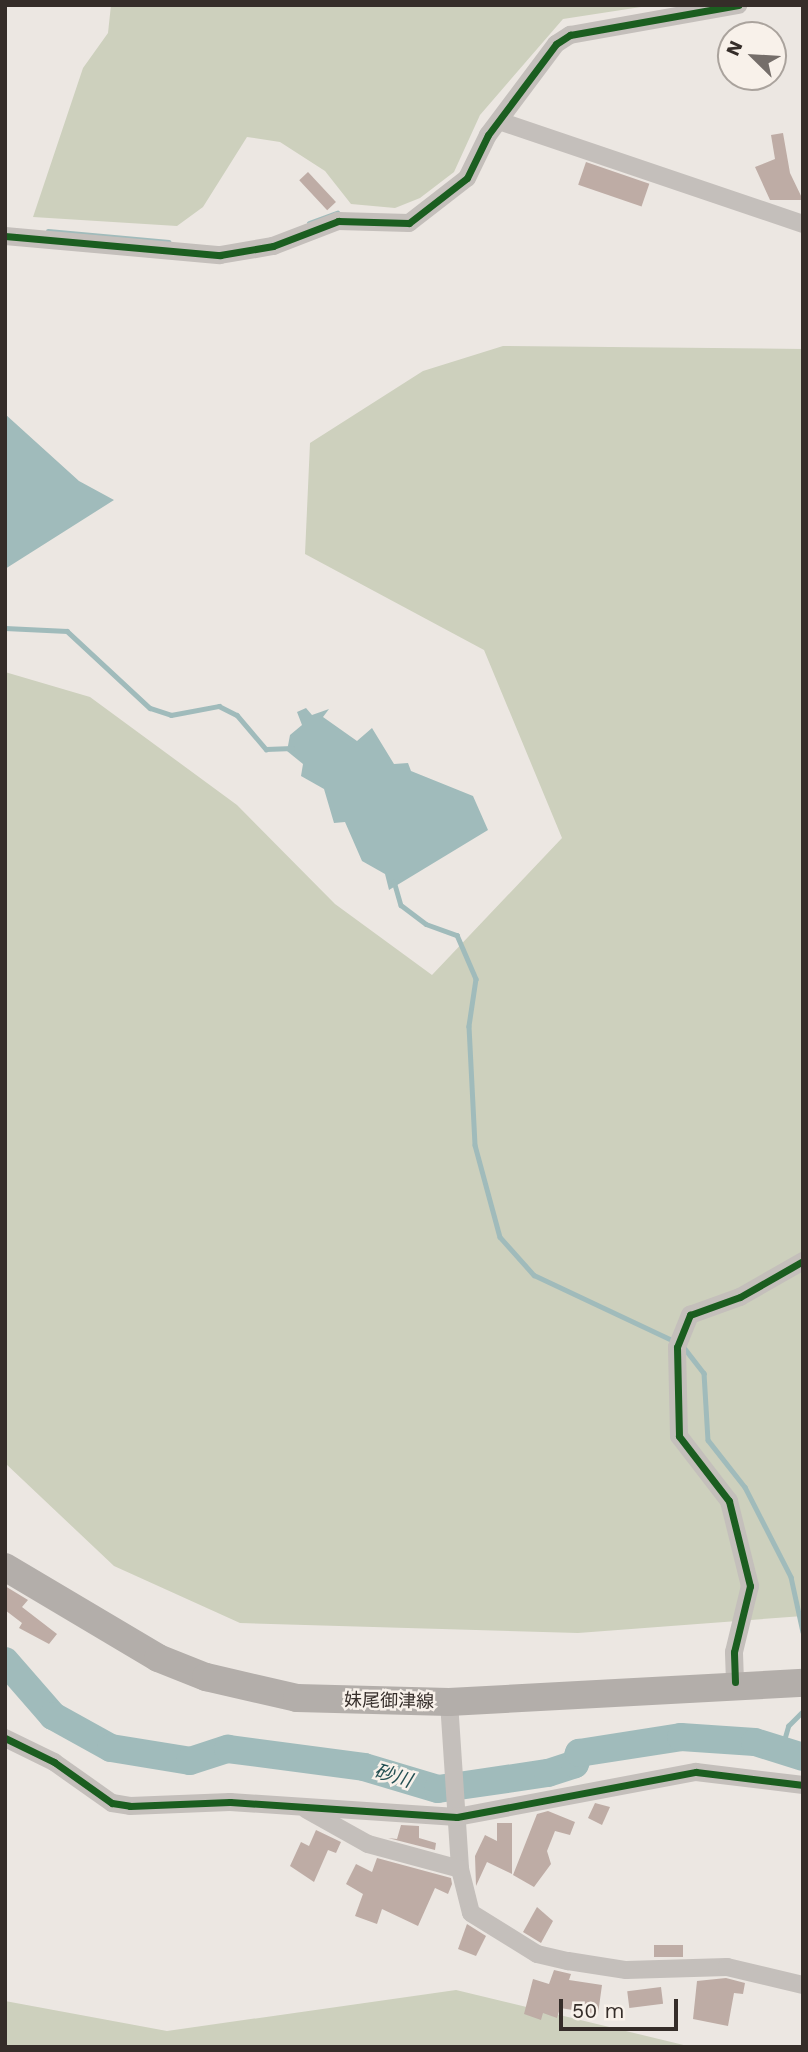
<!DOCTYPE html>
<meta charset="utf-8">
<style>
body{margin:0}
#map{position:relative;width:808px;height:2052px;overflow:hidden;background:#ece7e2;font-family:"Work Sans","Noto Sans JP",sans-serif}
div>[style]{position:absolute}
.green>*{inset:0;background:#cdd0bd}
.water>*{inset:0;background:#a0bbbb}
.stream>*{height:4.5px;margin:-2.25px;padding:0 2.25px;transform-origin:2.25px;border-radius:2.25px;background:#a0bbbb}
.river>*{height:28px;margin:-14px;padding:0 14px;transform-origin:14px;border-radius:14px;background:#a0bbbb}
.building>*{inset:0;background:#beaca5;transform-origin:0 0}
.minor>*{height:18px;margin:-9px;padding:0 9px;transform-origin:9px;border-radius:9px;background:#c4bfbb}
.primary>*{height:28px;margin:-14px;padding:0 14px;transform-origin:14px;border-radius:14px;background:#b3aeaa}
.cycleway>*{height:7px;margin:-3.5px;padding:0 3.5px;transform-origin:3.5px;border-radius:3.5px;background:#1b5e20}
span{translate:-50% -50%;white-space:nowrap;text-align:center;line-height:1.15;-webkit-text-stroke:5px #f8f1ea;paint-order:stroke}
.street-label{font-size:18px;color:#352d29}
.water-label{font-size:19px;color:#234f52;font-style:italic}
.frame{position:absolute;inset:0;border:7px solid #352d29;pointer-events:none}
.north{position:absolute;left:717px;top:21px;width:70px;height:70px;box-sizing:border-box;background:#f8f1ea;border:2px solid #aaa39d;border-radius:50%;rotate:294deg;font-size:19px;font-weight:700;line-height:28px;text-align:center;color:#352d29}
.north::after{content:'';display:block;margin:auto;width:24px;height:32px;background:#756e6a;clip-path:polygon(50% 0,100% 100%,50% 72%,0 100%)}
.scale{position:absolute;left:559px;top:1999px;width:119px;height:32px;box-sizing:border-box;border:4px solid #352d29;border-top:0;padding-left:9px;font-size:21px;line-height:24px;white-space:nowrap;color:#352d29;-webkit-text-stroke:5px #f8f1ea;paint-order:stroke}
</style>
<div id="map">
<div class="green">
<i style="clip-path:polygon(111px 5px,654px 5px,563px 19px,480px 115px,454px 172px,420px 198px,395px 208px,351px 204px,325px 171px,280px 142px,247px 137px,203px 207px,177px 226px,33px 217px,83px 68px,108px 33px)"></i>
<i style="clip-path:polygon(503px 346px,803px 349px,803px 1616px,578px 1633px,240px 1623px,114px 1566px,5px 1463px,5px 672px,90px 697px,237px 805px,335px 904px,432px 975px,562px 838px,484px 650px,305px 554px,310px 443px,423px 371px)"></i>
<i style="clip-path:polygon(456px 1990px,692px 2047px,5px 2047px,5px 2001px,167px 2031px)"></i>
</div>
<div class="water">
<i style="clip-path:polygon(5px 414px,79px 481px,114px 500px,5px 569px)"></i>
<i style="clip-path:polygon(306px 708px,312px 715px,329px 709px,323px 717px,357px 741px,372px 728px,394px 764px,408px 763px,411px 771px,473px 796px,488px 830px,389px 890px,385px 874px,362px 861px,345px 822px,334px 823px,324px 789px,301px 776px,303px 764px,287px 751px,290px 735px,302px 725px,297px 712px)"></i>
</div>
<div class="stream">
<i style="left:309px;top:223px;width:30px;rotate:-20deg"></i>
<i style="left:48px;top:231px;width:121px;rotate:5.2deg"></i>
<i style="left:5px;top:628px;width:62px;rotate:2.8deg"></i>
<i style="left:67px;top:631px;width:113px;rotate:42.9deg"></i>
<i style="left:150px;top:708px;width:22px;rotate:18deg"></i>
<i style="left:171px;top:715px;width:49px;rotate:-10.6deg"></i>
<i style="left:219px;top:706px;width:20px;rotate:27deg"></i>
<i style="left:237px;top:715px;width:45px;rotate:49.5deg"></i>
<i style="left:266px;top:749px;width:26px;rotate:-2deg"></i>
<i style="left:394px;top:881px;width:25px;rotate:74deg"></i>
<i style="left:401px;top:905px;width:31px;rotate:37deg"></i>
<i style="left:426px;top:924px;width:33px;rotate:20deg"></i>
<i style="left:457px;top:935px;width:48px;rotate:66.6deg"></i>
<i style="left:476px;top:979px;width:48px;rotate:98.5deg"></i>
<i style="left:469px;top:1026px;width:119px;rotate:87.1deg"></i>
<i style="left:475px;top:1145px;width:95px;rotate:74.8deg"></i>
<i style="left:500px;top:1237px;width:51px;rotate:48.2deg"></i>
<i style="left:534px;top:1275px;width:155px;rotate:25.2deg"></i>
<i style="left:682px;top:1345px;width:36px;rotate:52deg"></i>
<i style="left:704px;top:1373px;width:67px;rotate:86.6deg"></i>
<i style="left:708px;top:1440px;width:60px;rotate:51.8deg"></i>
<i style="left:745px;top:1487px;width:101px;rotate:62.9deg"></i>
<i style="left:791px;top:1577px;width:56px;rotate:77.7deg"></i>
<i style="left:781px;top:1751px;width:26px;rotate:-74deg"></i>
<i style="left:788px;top:1726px;width:21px;rotate:-45deg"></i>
</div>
<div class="river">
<i style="left:5px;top:1661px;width:73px;rotate:48.9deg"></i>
<i style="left:53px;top:1716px;width:66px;rotate:28.9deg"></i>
<i style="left:111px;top:1748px;width:80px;rotate:9.3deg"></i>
<i style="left:190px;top:1761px;width:40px;rotate:-18deg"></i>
<i style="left:228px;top:1749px;width:137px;rotate:7.5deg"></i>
<i style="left:364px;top:1767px;width:77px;rotate:16.6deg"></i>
<i style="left:438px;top:1789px;width:111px;rotate:-8.3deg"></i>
<i style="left:548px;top:1773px;width:28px;rotate:-18deg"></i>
<i style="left:575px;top:1764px;width:12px;rotate:-70deg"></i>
<i style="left:579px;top:1753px;width:103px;rotate:-8.9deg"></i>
<i style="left:681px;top:1737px;width:74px;rotate:3.9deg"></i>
<i style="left:755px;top:1742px;width:50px;rotate:17.4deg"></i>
</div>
<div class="building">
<i style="clip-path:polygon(783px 133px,790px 173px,803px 200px,770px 200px,755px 167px,775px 159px,771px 135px)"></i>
<i style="left:586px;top:162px;width:67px;height:24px;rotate:19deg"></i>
<i style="left:308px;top:172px;width:41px;height:12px;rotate:47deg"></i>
<i style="clip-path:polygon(5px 1586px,28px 1600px,22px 1607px,57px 1634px,49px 1644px,19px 1628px,22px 1623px,5px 1610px)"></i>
<i style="clip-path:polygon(595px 1803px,610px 1807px,602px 1825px,588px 1818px)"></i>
<i style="clip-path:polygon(548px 1811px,575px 1822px,570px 1835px,555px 1831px,547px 1851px,551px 1864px,534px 1887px,513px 1875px,537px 1814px)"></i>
<i style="clip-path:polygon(497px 1823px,512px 1823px,512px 1874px,487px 1862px,476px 1886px,475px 1856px,485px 1835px,497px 1841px)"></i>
<i style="clip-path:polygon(401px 1825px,419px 1826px,419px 1838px,436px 1843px,435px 1850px,388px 1838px,397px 1839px)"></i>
<i style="clip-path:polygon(316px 1830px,341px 1842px,336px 1853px,328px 1850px,314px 1882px,290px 1866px,301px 1842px,309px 1846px)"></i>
<i style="clip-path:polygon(377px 1858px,451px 1878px,452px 1884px,448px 1894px,435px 1888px,418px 1926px,382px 1909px,377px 1924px,355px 1916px,363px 1894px,346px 1884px,356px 1864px,372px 1872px)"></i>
<i style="clip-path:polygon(537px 1907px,553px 1921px,541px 1943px,523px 1932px)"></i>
<i style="clip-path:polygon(467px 1924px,486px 1936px,476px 1956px,458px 1949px)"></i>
<i style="left:683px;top:1945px;width:12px;height:29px;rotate:90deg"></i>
<i style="clip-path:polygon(554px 1970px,571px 1974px,569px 1980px,602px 1985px,598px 2014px,560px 2008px,557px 2018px,543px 2013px,541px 2020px,524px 2014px,533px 1979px,549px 1984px)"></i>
<i style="clip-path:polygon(726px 1978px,745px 1983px,743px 1994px,734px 1993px,728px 2026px,693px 2019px,697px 1981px)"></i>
<i style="left:661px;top:1987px;width:17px;height:34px;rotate:83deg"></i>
</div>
<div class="minor">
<i style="left:499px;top:121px;width:321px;rotate:18.7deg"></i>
<i style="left:5px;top:236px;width:216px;rotate:5.1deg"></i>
<i style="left:220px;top:255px;width:54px;rotate:-9.6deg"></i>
<i style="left:273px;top:246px;width:70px;rotate:-21deg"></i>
<i style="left:338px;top:221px;width:71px;rotate:1.6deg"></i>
<i style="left:409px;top:223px;width:73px;rotate:-37.8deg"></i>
<i style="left:467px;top:178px;width:48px;rotate:-64deg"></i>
<i style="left:488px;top:135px;width:114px;rotate:-53.2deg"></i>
<i style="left:556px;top:44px;width:17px;rotate:-33deg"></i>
<i style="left:570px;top:35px;width:171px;rotate:-10.1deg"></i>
<i style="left:735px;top:1682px;width:30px;rotate:-92deg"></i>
<i style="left:734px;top:1652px;width:68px;rotate:-76.4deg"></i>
<i style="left:750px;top:1586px;width:88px;rotate:-103.9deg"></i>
<i style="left:729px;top:1501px;width:82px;rotate:-127.6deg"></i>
<i style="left:679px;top:1436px;width:89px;rotate:-91.3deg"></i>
<i style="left:677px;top:1347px;width:35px;rotate:-68deg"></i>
<i style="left:690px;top:1315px;width:53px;rotate:-19.8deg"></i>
<i style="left:740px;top:1297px;width:73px;rotate:-29.7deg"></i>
<i style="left:449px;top:1702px;width:167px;rotate:86.2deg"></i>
<i style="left:460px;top:1869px;width:45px;rotate:76deg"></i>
<i style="left:471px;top:1913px;width:78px;rotate:31.8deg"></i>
<i style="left:537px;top:1954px;width:32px;rotate:13deg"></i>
<i style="left:568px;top:1961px;width:59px;rotate:8.8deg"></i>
<i style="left:626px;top:1970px;width:101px;rotate:-1.7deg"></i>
<i style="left:727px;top:1967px;width:78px;rotate:13.3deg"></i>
<i style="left:5px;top:1738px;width:55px;rotate:26.1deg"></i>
<i style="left:54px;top:1762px;width:71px;rotate:35.3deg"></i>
<i style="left:112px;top:1803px;width:18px;rotate:9deg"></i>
<i style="left:130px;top:1806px;width:100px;rotate:-2.3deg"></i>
<i style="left:230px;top:1802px;width:227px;rotate:3.8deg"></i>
<i style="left:457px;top:1817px;width:243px;rotate:-10.7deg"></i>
<i style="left:696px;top:1772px;width:108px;rotate:6.9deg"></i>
<i style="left:307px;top:1810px;width:70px;rotate:29.1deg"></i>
<i style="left:368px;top:1844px;width:95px;rotate:15.2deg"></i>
</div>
<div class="primary">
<i style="left:5px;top:1567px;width:178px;rotate:30.7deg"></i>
<i style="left:158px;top:1658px;width:52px;rotate:21.6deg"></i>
<i style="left:206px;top:1677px;width:93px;rotate:13deg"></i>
<i style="left:297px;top:1698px;width:152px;rotate:1.5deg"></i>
<i style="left:449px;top:1702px;width:355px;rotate:-3.1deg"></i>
</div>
<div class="cycleway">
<i style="left:5px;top:236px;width:216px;rotate:5.1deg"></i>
<i style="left:220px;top:255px;width:54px;rotate:-9.6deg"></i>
<i style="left:273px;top:246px;width:70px;rotate:-21deg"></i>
<i style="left:338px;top:221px;width:71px;rotate:1.6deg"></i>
<i style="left:409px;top:223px;width:73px;rotate:-37.8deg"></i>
<i style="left:467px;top:178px;width:48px;rotate:-64deg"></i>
<i style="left:488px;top:135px;width:114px;rotate:-53.2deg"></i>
<i style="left:556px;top:44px;width:17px;rotate:-33deg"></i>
<i style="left:570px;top:35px;width:171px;rotate:-10.1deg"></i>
<i style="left:735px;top:1682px;width:30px;rotate:-92deg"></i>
<i style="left:734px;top:1652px;width:68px;rotate:-76.4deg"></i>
<i style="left:750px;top:1586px;width:88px;rotate:-103.9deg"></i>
<i style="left:729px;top:1501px;width:82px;rotate:-127.6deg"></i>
<i style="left:679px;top:1436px;width:89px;rotate:-91.3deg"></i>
<i style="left:677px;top:1347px;width:35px;rotate:-68deg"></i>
<i style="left:690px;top:1315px;width:53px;rotate:-19.8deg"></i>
<i style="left:740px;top:1297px;width:73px;rotate:-29.7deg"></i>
<i style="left:5px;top:1738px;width:55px;rotate:26.1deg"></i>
<i style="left:54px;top:1762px;width:71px;rotate:35.3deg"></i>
<i style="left:112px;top:1803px;width:18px;rotate:9deg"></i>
<i style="left:130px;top:1806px;width:100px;rotate:-2.3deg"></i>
<i style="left:230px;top:1802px;width:227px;rotate:3.8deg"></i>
<i style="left:457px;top:1817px;width:243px;rotate:-10.7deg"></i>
<i style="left:696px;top:1772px;width:108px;rotate:6.9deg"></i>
</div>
<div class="street-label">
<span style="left:389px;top:1701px;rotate:1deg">妹尾御津線</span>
</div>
<div class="water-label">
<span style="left:393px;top:1776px;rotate:17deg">砂川</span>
</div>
<div class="frame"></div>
<div class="north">N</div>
<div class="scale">50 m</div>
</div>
